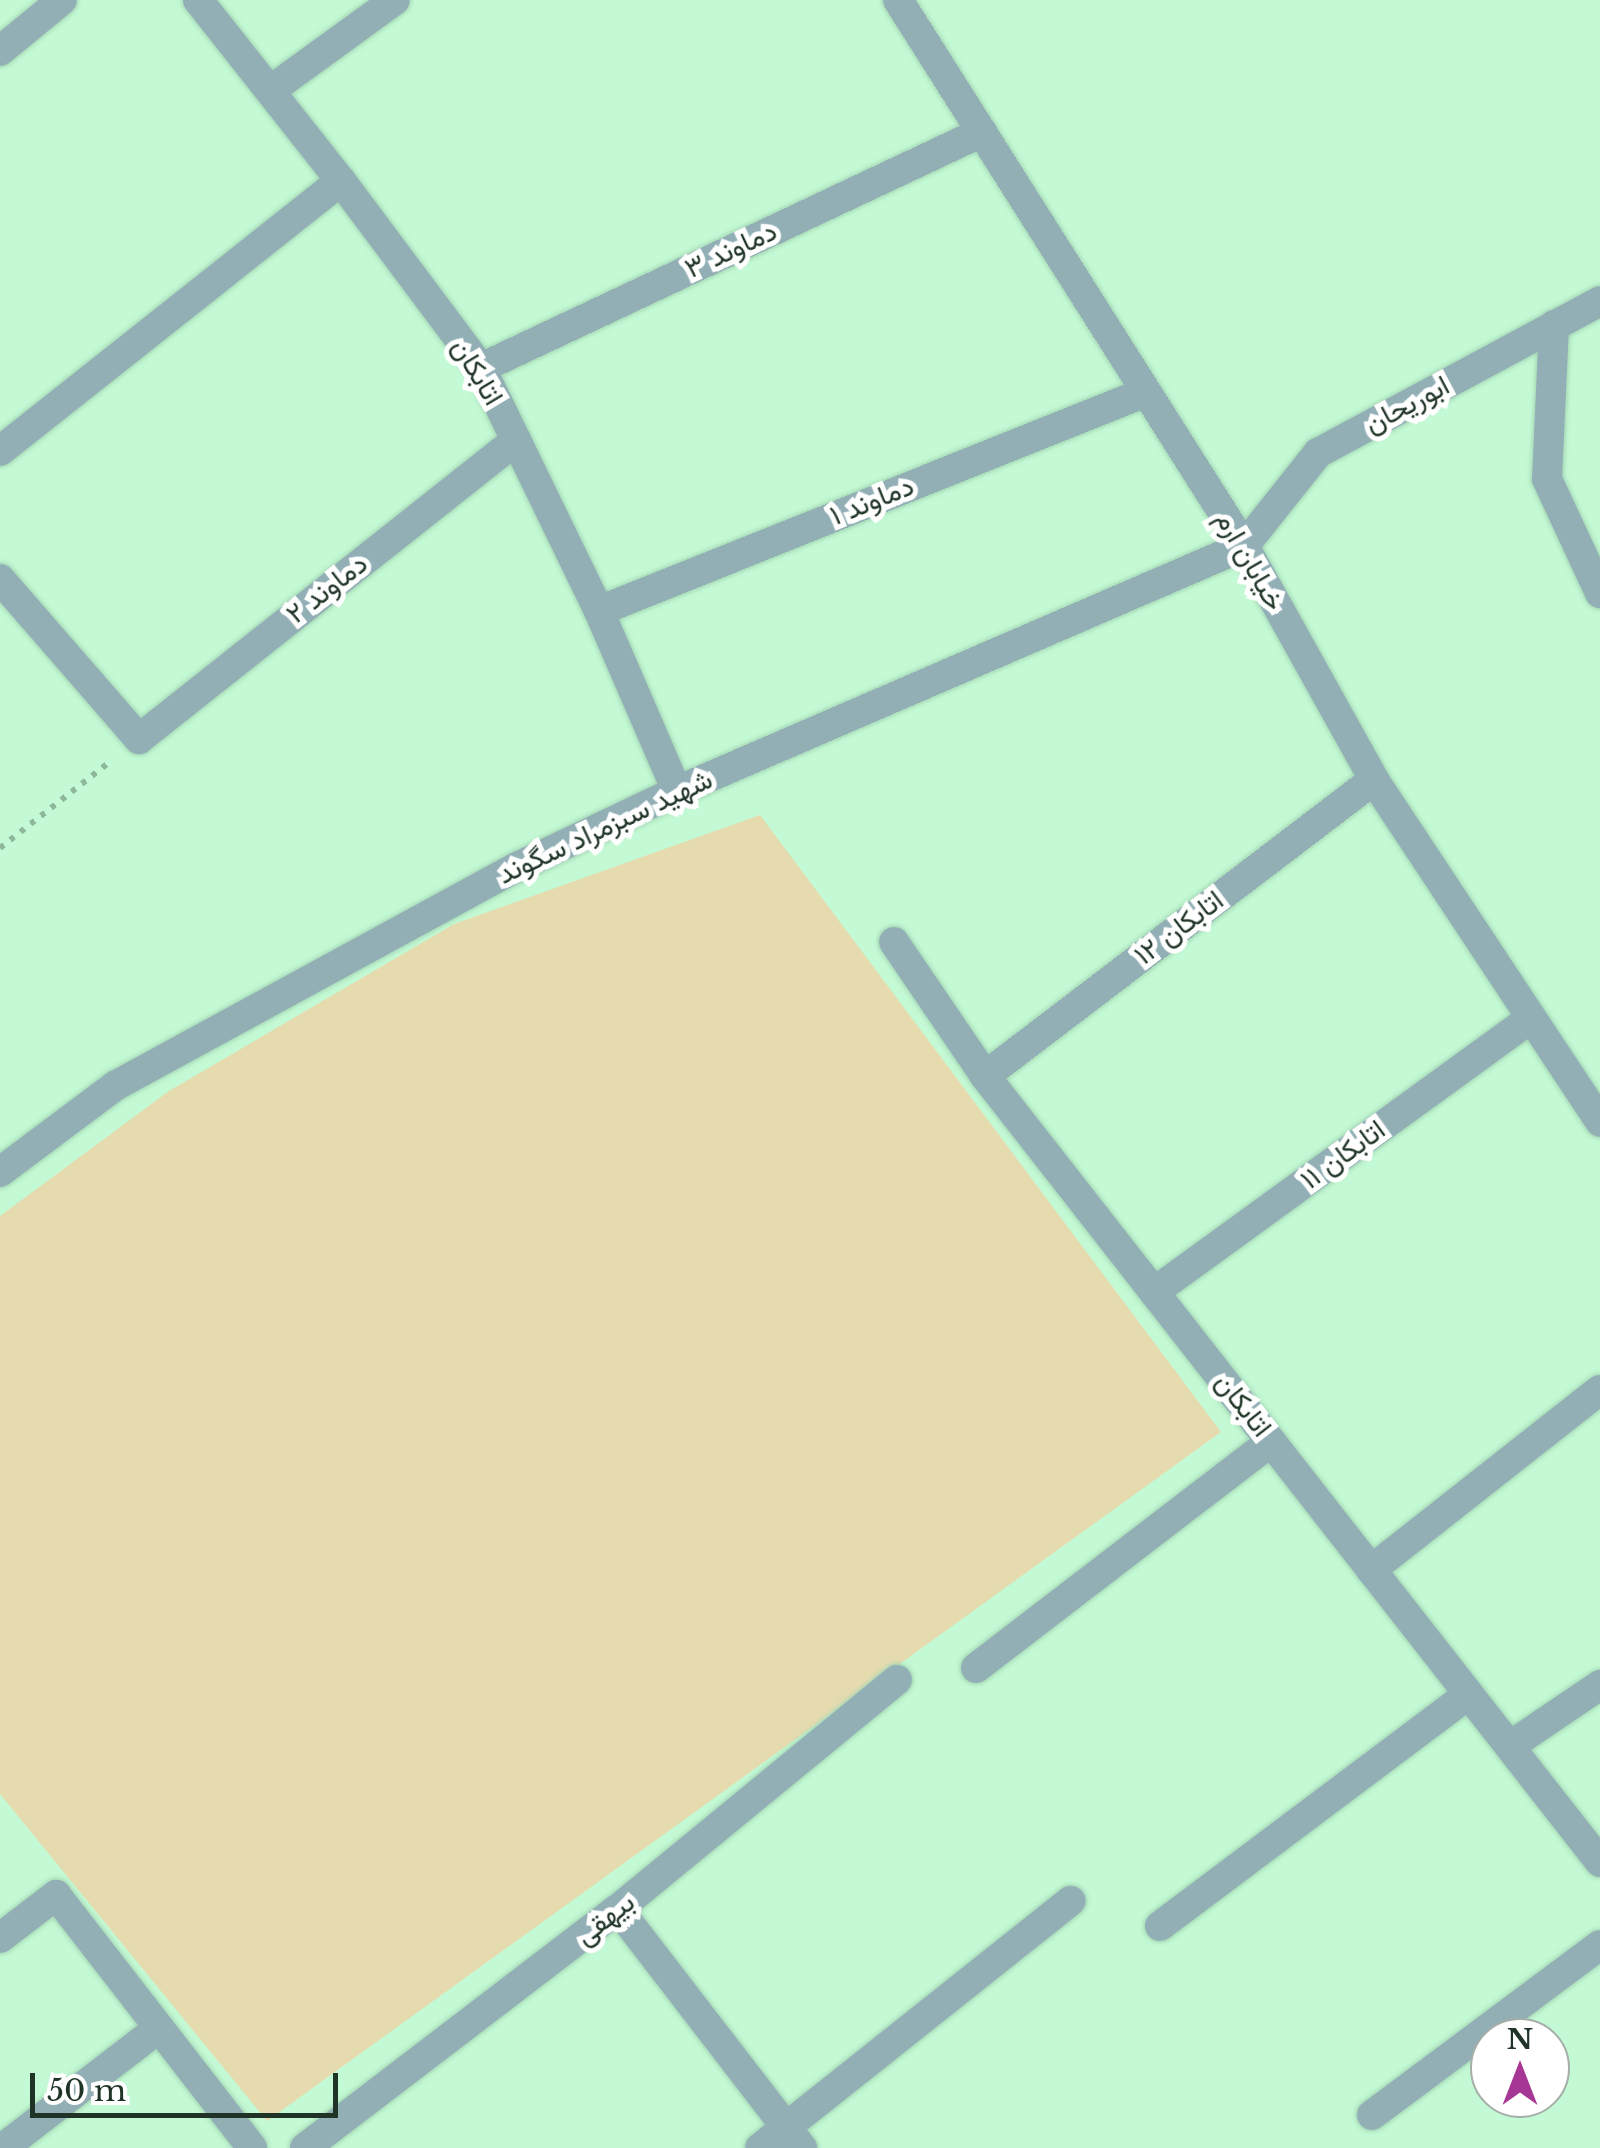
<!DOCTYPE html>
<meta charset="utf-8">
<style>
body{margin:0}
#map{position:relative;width:1600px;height:2148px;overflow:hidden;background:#c3f9d4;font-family:"Libre Baskerville",Vazirmatn,serif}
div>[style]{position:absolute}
.green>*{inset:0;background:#e6dbaf}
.path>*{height:6px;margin-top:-3px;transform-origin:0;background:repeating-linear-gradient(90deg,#8db89a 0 5px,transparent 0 13px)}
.roads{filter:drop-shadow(0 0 2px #a5d6b5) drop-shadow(0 0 2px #a5d6b5)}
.minor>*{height:30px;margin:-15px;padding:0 15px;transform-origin:15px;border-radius:15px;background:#92afb6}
span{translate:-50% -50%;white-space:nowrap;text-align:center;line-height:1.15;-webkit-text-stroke:10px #fff;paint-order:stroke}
.street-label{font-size:28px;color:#1f3426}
.north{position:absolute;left:1470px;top:2018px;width:100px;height:100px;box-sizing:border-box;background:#fff;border:2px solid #a5aea8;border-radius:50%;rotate:0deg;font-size:28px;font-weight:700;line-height:40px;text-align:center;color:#1f3426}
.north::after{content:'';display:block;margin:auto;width:35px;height:45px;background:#a73794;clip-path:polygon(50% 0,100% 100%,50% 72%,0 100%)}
.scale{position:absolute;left:30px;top:2073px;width:308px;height:45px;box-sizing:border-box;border:5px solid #1f3426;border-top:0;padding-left:12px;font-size:30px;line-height:35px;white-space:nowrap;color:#1f3426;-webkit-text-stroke:8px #fff;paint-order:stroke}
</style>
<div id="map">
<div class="green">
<i style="clip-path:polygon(760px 815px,1221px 1432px,267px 2121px,0 1794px,0 1216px,169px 1091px,454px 924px)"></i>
</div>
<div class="path">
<i style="left:0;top:848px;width:141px;rotate:-38.1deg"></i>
</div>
<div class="roads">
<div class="minor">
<i style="left:198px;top:0;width:231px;rotate:51.7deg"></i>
<i style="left:341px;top:181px;width:234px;rotate:53.2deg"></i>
<i style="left:481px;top:368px;width:270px;rotate:64.1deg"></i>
<i style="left:599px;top:611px;width:196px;rotate:66.6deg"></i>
<i style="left:898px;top:0;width:646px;rotate:57.64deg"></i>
<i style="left:1244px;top:546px;width:268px;rotate:60.9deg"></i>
<i style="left:1374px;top:780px;width:410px;rotate:56.5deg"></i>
<i style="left:0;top:51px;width:80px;rotate:-39.4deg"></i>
<i style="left:271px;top:90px;width:153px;rotate:-36deg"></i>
<i style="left:1554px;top:325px;width:154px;rotate:92.6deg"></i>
<i style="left:1547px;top:479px;width:126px;rotate:65.1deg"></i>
<i style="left:481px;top:368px;width:554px;rotate:-25.22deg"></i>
<i style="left:0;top:451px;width:435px;rotate:-38.4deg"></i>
<i style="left:0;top:579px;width:212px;rotate:49deg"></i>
<i style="left:139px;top:739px;width:481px;rotate:-38.4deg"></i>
<i style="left:599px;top:611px;width:589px;rotate:-21.82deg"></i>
<i style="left:894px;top:942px;width:162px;rotate:55.8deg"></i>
<i style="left:985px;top:1076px;width:998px;rotate:51.96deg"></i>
<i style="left:985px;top:1076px;width:489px;rotate:-37.3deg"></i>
<i style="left:0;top:1172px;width:144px;rotate:-36.8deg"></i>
<i style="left:115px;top:1086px;width:458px;rotate:-28.6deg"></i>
<i style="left:517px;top:867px;width:177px;rotate:-25.4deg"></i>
<i style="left:677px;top:791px;width:618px;rotate:-23.37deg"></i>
<i style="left:1244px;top:546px;width:119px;rotate:-51.5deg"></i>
<i style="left:1318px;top:453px;width:320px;rotate:-28.3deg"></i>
<i style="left:1154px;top:1292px;width:466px;rotate:-36deg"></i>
<i style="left:1371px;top:1570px;width:291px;rotate:-38.2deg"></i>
<i style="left:976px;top:1668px;width:372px;rotate:-37.5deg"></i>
<i style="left:1510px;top:1746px;width:109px;rotate:-34.1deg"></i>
<i style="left:618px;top:1909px;width:302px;rotate:52.4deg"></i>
<i style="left:1160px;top:1926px;width:386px;rotate:-36.9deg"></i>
<i style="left:0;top:1938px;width:71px;rotate:-37.5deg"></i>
<i style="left:56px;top:1895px;width:320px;rotate:52.2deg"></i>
<i style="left:1372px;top:2115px;width:284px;rotate:-36.7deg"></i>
<i style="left:3px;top:2148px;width:197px;rotate:-37.6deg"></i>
<i style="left:305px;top:2148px;width:394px;rotate:-37.4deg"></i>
<i style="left:618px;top:1909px;width:361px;rotate:-39.4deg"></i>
<i style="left:760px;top:2148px;width:397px;rotate:-38.5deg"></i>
</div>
</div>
<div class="street-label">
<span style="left:731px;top:250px;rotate:-25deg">دماوند ۳</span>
<span style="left:477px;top:372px;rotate:59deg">اتابکان</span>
<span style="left:1407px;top:405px;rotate:-28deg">ابوریحان</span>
<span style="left:872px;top:501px;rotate:-22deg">دماوند ۱</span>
<span style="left:1250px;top:561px;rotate:60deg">خیابان ارم</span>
<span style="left:327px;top:589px;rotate:-38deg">دماوند ۲</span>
<span style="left:605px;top:827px;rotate:-25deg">شهید سبزمراد سگوند</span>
<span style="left:1179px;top:928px;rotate:-37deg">اتابکان ۱۲</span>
<span style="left:1343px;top:1155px;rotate:-36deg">اتابکان ۱۱</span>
<span style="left:1243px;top:1405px;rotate:52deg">اتابکان</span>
<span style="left:605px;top:1919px;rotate:-38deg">بیهقی</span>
</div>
<div class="north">N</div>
<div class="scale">50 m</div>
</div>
